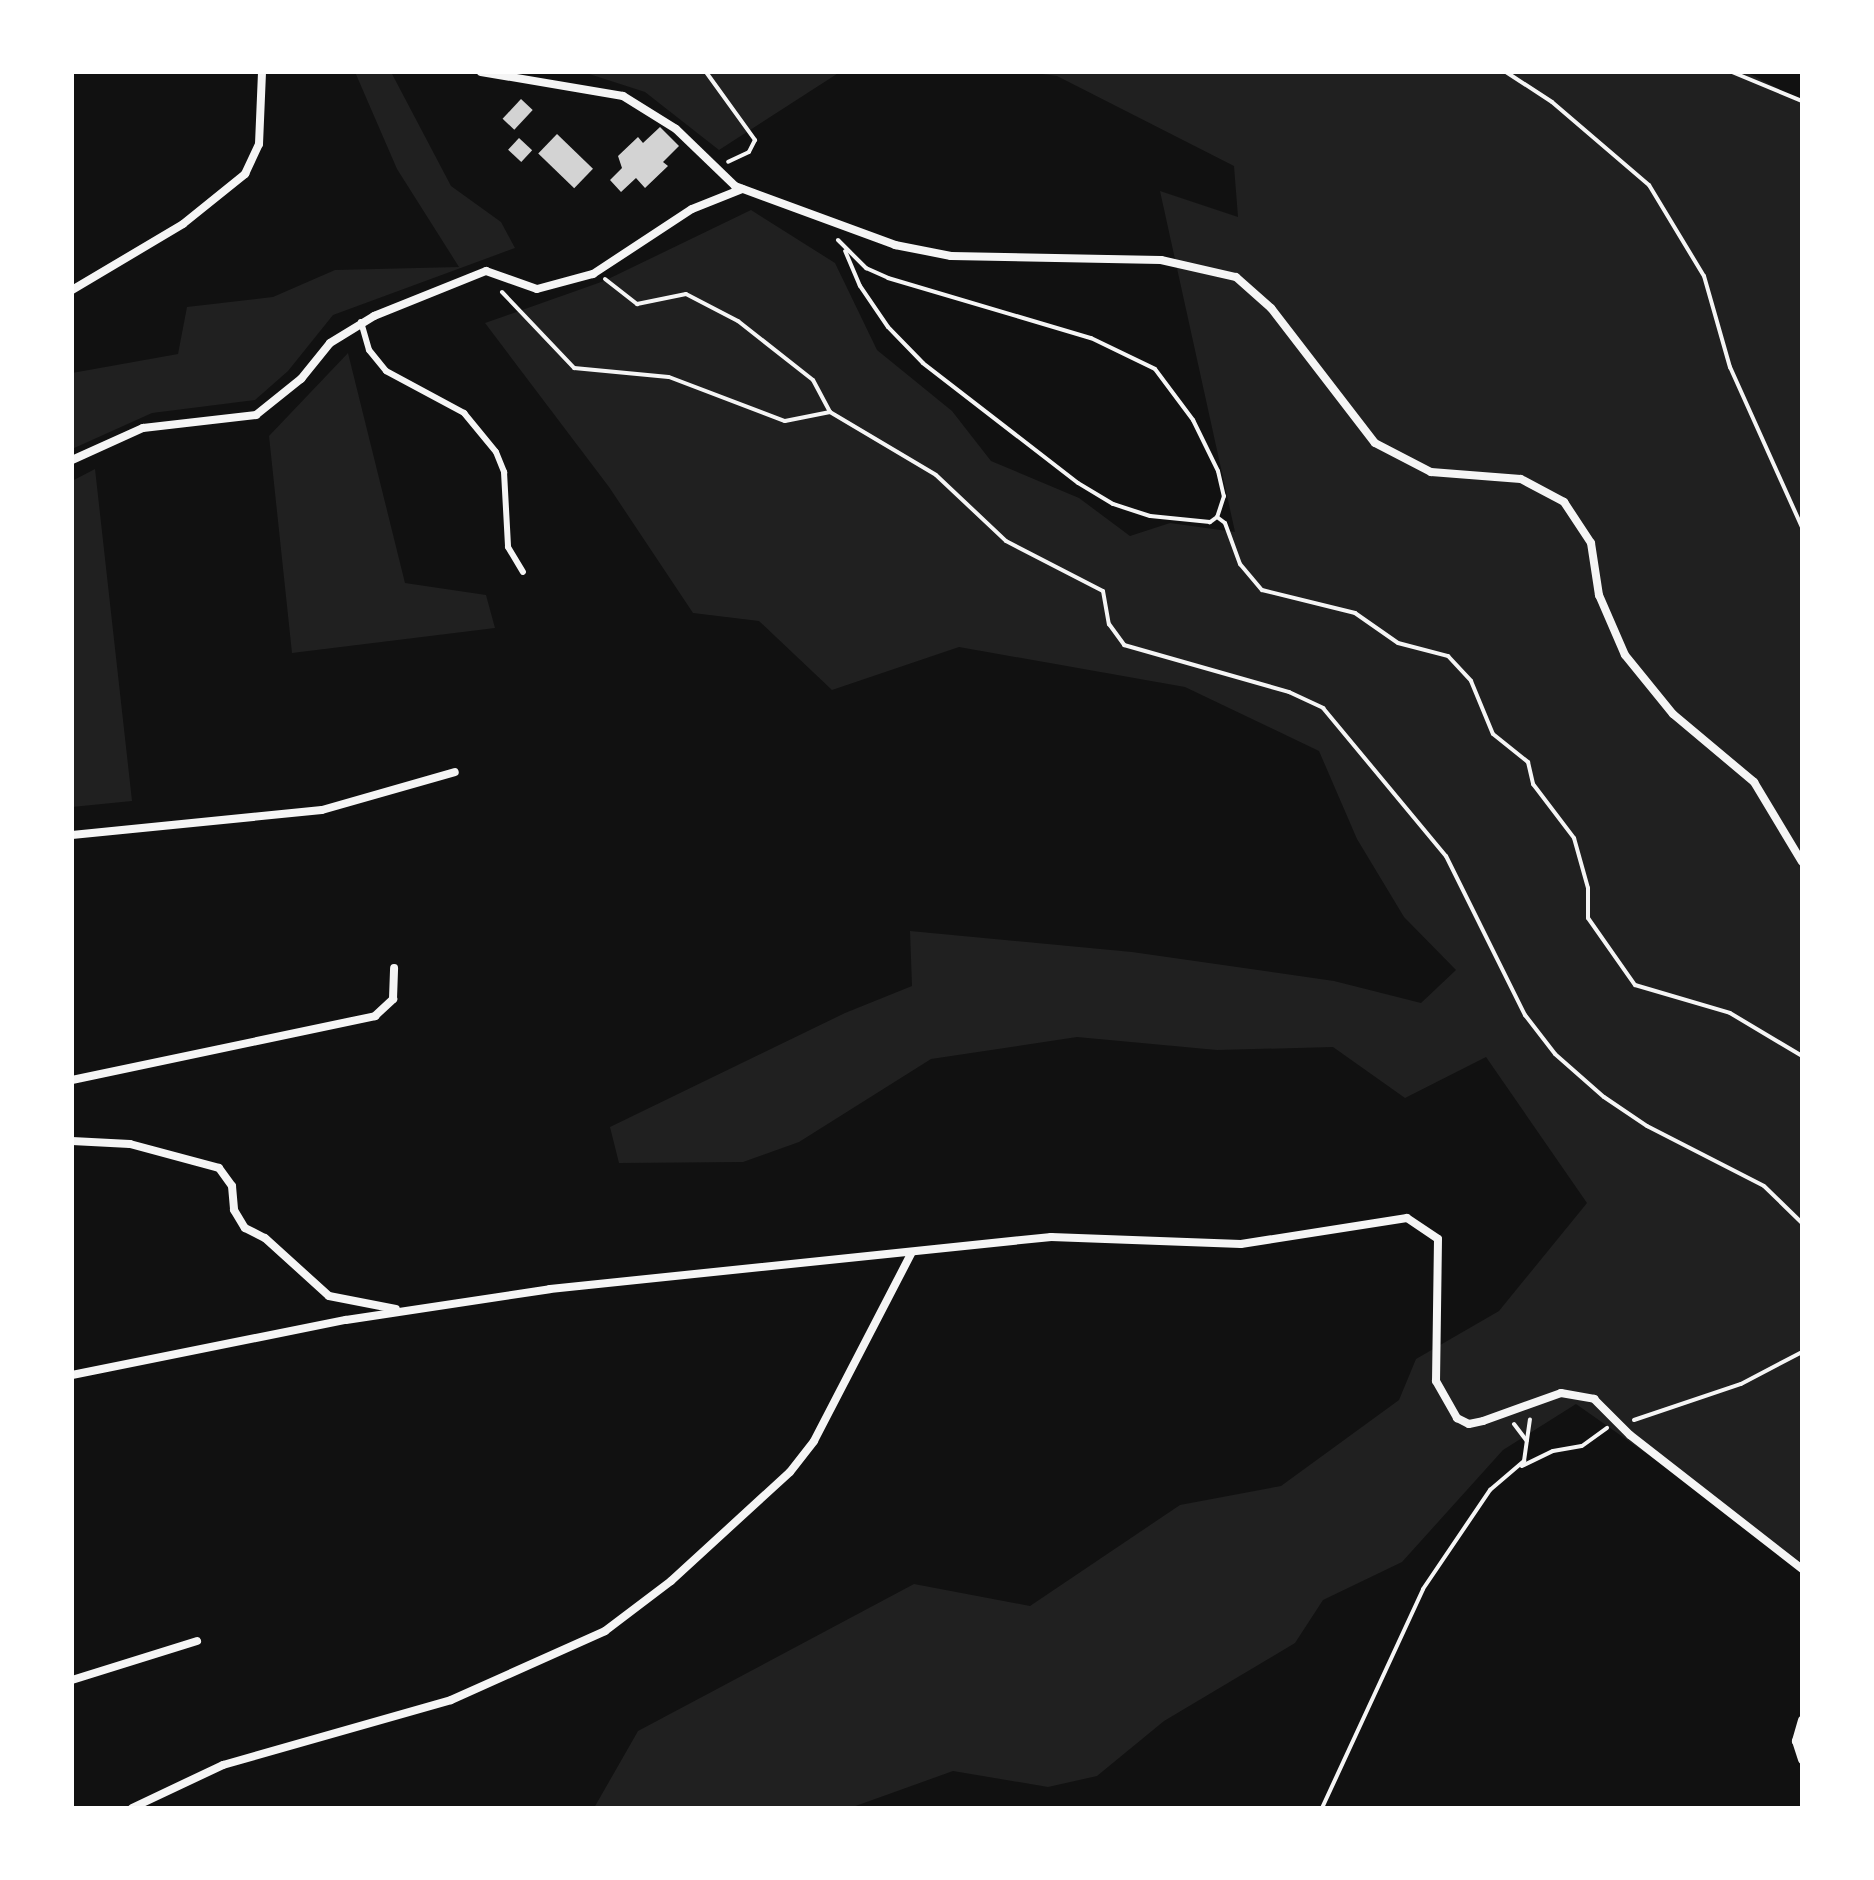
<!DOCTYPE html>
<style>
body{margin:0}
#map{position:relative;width:1874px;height:1880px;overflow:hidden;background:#111;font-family:Arial,sans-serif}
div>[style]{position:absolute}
.green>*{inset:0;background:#202020}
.building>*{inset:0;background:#d3d3d3;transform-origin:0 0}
.path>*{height:4px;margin:-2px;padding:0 2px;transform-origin:2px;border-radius:2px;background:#f5f5f5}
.service>*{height:6px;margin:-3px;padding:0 3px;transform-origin:3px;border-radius:3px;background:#f5f5f5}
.minor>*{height:8px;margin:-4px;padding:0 4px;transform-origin:4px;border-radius:4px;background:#f5f5f5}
span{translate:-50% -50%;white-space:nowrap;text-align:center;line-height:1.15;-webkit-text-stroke:8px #fff;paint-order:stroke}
.frame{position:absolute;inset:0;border:74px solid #fff;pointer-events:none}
</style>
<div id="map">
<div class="green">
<i style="clip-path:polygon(355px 72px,391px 72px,451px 186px,501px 222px,515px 248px,333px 315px,288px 371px,255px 400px,152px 413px,72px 449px,72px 373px,178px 354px,187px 307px,273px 297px,335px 270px,459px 267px,397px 169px)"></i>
<i style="clip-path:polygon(583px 72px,840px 72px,719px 150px,645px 92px)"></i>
<i style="clip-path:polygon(1027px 72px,1746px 72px,1802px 101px,1802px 1563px,1576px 1404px,1503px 1450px,1402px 1562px,1323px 1600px,1295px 1643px,1164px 1721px,1097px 1776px,1048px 1787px,953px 1771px,850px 1808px,594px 1808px,638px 1731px,914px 1584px,1030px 1606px,1180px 1505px,1281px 1486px,1399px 1400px,1416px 1359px,1499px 1311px,1587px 1203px,1486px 1057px,1405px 1098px,1333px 1047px,1217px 1050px,1077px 1037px,931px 1059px,799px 1142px,743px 1162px,619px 1163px,610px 1127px,845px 1013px,912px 986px,910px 931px,1132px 952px,1334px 981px,1421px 1003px,1456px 970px,1404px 917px,1357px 839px,1319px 751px,1185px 687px,959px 647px,832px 690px,759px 621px,693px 613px,609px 487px,485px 323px,604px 281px,751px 210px,835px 263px,877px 350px,952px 411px,991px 461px,1079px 498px,1130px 536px,1170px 523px,1235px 532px,1160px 191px,1238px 217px,1234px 166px,1057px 76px)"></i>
<i style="clip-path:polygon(348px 353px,405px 583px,486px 595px,495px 628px,292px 653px,269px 436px)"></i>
<i style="clip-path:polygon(95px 469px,132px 801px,72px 807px,72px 481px)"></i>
</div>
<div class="building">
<i style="left:521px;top:99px;width:16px;height:27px;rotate:43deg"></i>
<i style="clip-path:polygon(660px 127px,679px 146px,663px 162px,668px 166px,645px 188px,636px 178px,621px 192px,610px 180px,622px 168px,618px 156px,638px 137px,643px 143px)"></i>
<i style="left:557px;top:134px;width:50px;height:27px;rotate:44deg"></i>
<i style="left:519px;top:138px;width:18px;height:16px;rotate:43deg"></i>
</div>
<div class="path">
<i style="left:706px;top:72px;width:84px;rotate:54.2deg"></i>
<i style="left:755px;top:140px;width:13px;rotate:117deg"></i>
<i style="left:749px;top:152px;width:23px;rotate:155deg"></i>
<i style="left:1506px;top:72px;width:55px;rotate:33.1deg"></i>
<i style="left:1552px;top:102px;width:128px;rotate:40.6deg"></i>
<i style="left:1649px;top:185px;width:106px;rotate:58.9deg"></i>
<i style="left:1704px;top:276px;width:95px;rotate:74.1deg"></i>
<i style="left:1730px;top:367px;width:175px;rotate:65.8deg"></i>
<i style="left:1732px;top:72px;width:76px;rotate:22.5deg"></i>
<i style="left:838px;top:240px;width:40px;rotate:45deg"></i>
<i style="left:866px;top:268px;width:24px;rotate:24deg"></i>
<i style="left:888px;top:278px;width:212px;rotate:16.5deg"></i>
<i style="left:1091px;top:338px;width:71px;rotate:25.8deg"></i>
<i style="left:1155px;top:369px;width:64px;rotate:53.3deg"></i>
<i style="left:1193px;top:420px;width:57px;rotate:63.9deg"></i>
<i style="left:1218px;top:471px;width:26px;rotate:77deg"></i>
<i style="left:1224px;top:496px;width:22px;rotate:108deg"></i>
<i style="left:1217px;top:517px;width:9px;rotate:144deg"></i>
<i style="left:1210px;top:522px;width:60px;rotate:-174.3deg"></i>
<i style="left:1150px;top:516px;width:39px;rotate:-162deg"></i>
<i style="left:1113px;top:504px;width:41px;rotate:-149deg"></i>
<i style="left:1078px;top:483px;width:196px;rotate:-142.3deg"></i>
<i style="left:923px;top:363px;width:50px;rotate:-134.2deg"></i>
<i style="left:888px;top:327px;width:50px;rotate:-124.3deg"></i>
<i style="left:860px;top:286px;width:38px;rotate:-113deg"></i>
<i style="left:605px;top:279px;width:41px;rotate:38deg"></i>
<i style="left:637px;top:304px;width:50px;rotate:-11.5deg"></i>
<i style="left:686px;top:294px;width:59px;rotate:27.4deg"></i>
<i style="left:738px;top:321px;width:95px;rotate:38.2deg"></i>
<i style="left:813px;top:380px;width:36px;rotate:62deg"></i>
<i style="left:502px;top:292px;width:105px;rotate:46.5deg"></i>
<i style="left:574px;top:368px;width:95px;rotate:5.4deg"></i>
<i style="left:669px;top:377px;width:124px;rotate:20.8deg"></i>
<i style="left:785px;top:421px;width:46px;rotate:-11.3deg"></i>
<i style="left:830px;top:412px;width:123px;rotate:30.7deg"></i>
<i style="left:936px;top:475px;width:96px;rotate:43.3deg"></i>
<i style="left:1006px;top:541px;width:109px;rotate:27.3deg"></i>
<i style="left:1103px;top:591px;width:34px;rotate:80deg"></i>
<i style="left:1109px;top:624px;width:26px;rotate:54deg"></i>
<i style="left:1124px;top:645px;width:172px;rotate:15.9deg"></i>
<i style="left:1289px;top:692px;width:38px;rotate:25deg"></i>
<i style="left:1323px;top:708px;width:192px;rotate:50.3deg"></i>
<i style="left:1446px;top:856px;width:178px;rotate:63.6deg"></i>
<i style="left:1525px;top:1015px;width:49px;rotate:52.4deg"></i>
<i style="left:1555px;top:1054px;width:65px;rotate:41.3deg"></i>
<i style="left:1604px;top:1097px;width:52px;rotate:34deg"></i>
<i style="left:1647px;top:1126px;width:131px;rotate:27.1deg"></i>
<i style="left:1764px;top:1186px;width:53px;rotate:44.2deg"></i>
<i style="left:1217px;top:517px;width:10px;rotate:37deg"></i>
<i style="left:1225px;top:523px;width:44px;rotate:69.9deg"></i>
<i style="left:1240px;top:564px;width:34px;rotate:50deg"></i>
<i style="left:1262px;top:590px;width:96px;rotate:13.9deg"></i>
<i style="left:1355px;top:613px;width:52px;rotate:34.9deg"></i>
<i style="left:1398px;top:643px;width:52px;rotate:14.6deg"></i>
<i style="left:1448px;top:656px;width:34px;rotate:47deg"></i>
<i style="left:1471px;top:681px;width:57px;rotate:67.5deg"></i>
<i style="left:1493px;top:734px;width:45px;rotate:38.7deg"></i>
<i style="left:1528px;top:762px;width:23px;rotate:77deg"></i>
<i style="left:1533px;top:784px;width:68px;rotate:52.8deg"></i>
<i style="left:1574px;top:838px;width:52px;rotate:74.4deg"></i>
<i style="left:1588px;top:888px;width:30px;rotate:90deg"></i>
<i style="left:1588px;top:918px;width:82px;rotate:55deg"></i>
<i style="left:1635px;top:985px;width:99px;rotate:16.4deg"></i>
<i style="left:1730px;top:1013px;width:84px;rotate:30.8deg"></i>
<i style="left:1634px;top:1420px;width:113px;rotate:-18.6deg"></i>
<i style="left:1741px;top:1384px;width:69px;rotate:-27.7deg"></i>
<i style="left:1514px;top:1424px;width:21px;rotate:53deg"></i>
<i style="left:1522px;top:1466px;width:34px;rotate:-26deg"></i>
<i style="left:1553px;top:1451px;width:29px;rotate:-10deg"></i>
<i style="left:1582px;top:1446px;width:31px;rotate:-36deg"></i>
<i style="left:1322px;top:1808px;width:241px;rotate:-65.2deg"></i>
<i style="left:1423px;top:1589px;width:120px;rotate:-55.9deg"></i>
<i style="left:1490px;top:1490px;width:45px;rotate:-40.5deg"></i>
<i style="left:1524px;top:1461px;width:42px;rotate:-81.9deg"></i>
</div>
<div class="service">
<i style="left:361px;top:322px;width:29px;rotate:74deg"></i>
<i style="left:369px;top:350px;width:27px;rotate:51deg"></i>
<i style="left:386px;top:371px;width:89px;rotate:28.3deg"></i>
<i style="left:464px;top:413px;width:50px;rotate:50.6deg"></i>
<i style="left:496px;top:452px;width:22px;rotate:68deg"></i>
<i style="left:504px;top:472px;width:75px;rotate:86.9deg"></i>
<i style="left:508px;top:547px;width:29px;rotate:59deg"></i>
</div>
<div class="minor">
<i style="left:481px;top:72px;width:144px;rotate:9.6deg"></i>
<i style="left:623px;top:96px;width:62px;rotate:31.9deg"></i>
<i style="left:676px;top:129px;width:82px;rotate:44deg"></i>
<i style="left:735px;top:186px;width:171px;rotate:20.2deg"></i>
<i style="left:895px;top:245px;width:57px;rotate:11.1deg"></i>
<i style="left:951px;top:256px;width:210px;rotate:1.1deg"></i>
<i style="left:1161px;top:260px;width:77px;rotate:12.8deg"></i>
<i style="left:1236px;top:277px;width:47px;rotate:41.5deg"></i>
<i style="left:1271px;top:308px;width:170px;rotate:52.4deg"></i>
<i style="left:1375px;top:443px;width:63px;rotate:27.4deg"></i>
<i style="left:1431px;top:472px;width:90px;rotate:4.4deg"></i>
<i style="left:1521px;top:479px;width:49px;rotate:28.1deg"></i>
<i style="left:1564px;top:502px;width:49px;rotate:56.6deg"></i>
<i style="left:1591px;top:543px;width:53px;rotate:81.3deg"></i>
<i style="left:1599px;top:595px;width:65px;rotate:66.6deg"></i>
<i style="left:1625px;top:655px;width:76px;rotate:50.9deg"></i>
<i style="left:1673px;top:714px;width:106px;rotate:40deg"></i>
<i style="left:1754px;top:782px;width:93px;rotate:59deg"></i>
<i style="left:72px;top:290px;width:129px;rotate:-30.7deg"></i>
<i style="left:183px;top:224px;width:80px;rotate:-38.9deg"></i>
<i style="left:245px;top:174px;width:33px;rotate:-65deg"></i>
<i style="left:259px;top:144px;width:72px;rotate:-87.6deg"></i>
<i style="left:72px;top:460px;width:78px;rotate:-24.3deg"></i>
<i style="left:143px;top:428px;width:114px;rotate:-6.6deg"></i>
<i style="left:256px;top:415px;width:58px;rotate:-38.7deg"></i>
<i style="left:301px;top:379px;width:46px;rotate:-51.1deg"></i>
<i style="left:330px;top:343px;width:52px;rotate:-31.5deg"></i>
<i style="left:374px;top:316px;width:121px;rotate:-21.9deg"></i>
<i style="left:486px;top:271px;width:54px;rotate:19.4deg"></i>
<i style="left:537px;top:289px;width:58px;rotate:-15deg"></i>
<i style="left:593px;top:274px;width:118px;rotate:-33.3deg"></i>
<i style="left:692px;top:209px;width:54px;rotate:-21.8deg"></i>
<i style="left:72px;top:835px;width:251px;rotate:-5.7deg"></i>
<i style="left:322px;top:810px;width:138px;rotate:-15.9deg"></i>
<i style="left:72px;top:1080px;width:310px;rotate:-11.9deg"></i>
<i style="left:375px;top:1016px;width:25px;rotate:-43deg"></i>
<i style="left:393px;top:999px;width:31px;rotate:-88deg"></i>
<i style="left:72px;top:1141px;width:58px;rotate:3deg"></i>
<i style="left:130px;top:1144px;width:92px;rotate:15.1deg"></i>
<i style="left:219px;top:1168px;width:22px;rotate:54deg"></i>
<i style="left:232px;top:1186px;width:24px;rotate:85deg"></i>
<i style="left:234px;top:1210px;width:21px;rotate:59deg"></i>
<i style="left:245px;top:1228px;width:22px;rotate:27deg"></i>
<i style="left:265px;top:1238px;width:86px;rotate:42.2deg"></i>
<i style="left:329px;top:1296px;width:68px;rotate:11deg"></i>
<i style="left:72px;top:1375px;width:279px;rotate:-11.4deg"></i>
<i style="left:346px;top:1320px;width:206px;rotate:-8.6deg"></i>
<i style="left:550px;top:1289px;width:504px;rotate:-5.93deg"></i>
<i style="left:1051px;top:1237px;width:190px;rotate:2.1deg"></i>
<i style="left:1241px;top:1244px;width:168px;rotate:-8.9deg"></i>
<i style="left:1407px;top:1218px;width:37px;rotate:34deg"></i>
<i style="left:1438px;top:1239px;width:142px;rotate:90.8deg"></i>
<i style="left:1436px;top:1381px;width:43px;rotate:60.4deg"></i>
<i style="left:1457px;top:1418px;width:13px;rotate:27deg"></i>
<i style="left:1469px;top:1424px;width:14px;rotate:-12deg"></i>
<i style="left:1483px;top:1421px;width:83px;rotate:-19.7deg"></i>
<i style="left:1561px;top:1393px;width:34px;rotate:10deg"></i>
<i style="left:1594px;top:1399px;width:51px;rotate:45deg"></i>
<i style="left:1630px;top:1435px;width:218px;rotate:37.9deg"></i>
<i style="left:72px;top:1680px;width:131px;rotate:-17.3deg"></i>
<i style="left:1802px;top:1720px;width:22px;rotate:106deg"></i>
<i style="left:1796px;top:1741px;width:20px;rotate:72deg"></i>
<i style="left:132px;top:1808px;width:101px;rotate:-25.3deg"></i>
<i style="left:223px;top:1765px;width:237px;rotate:-15.9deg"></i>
<i style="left:451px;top:1700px;width:169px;rotate:-24.1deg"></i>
<i style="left:605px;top:1631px;width:83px;rotate:-37.1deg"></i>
<i style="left:671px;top:1581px;width:161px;rotate:-42.5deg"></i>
<i style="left:790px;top:1472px;width:39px;rotate:-52deg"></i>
<i style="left:814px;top:1441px;width:211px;rotate:-62.6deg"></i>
</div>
<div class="frame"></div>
</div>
